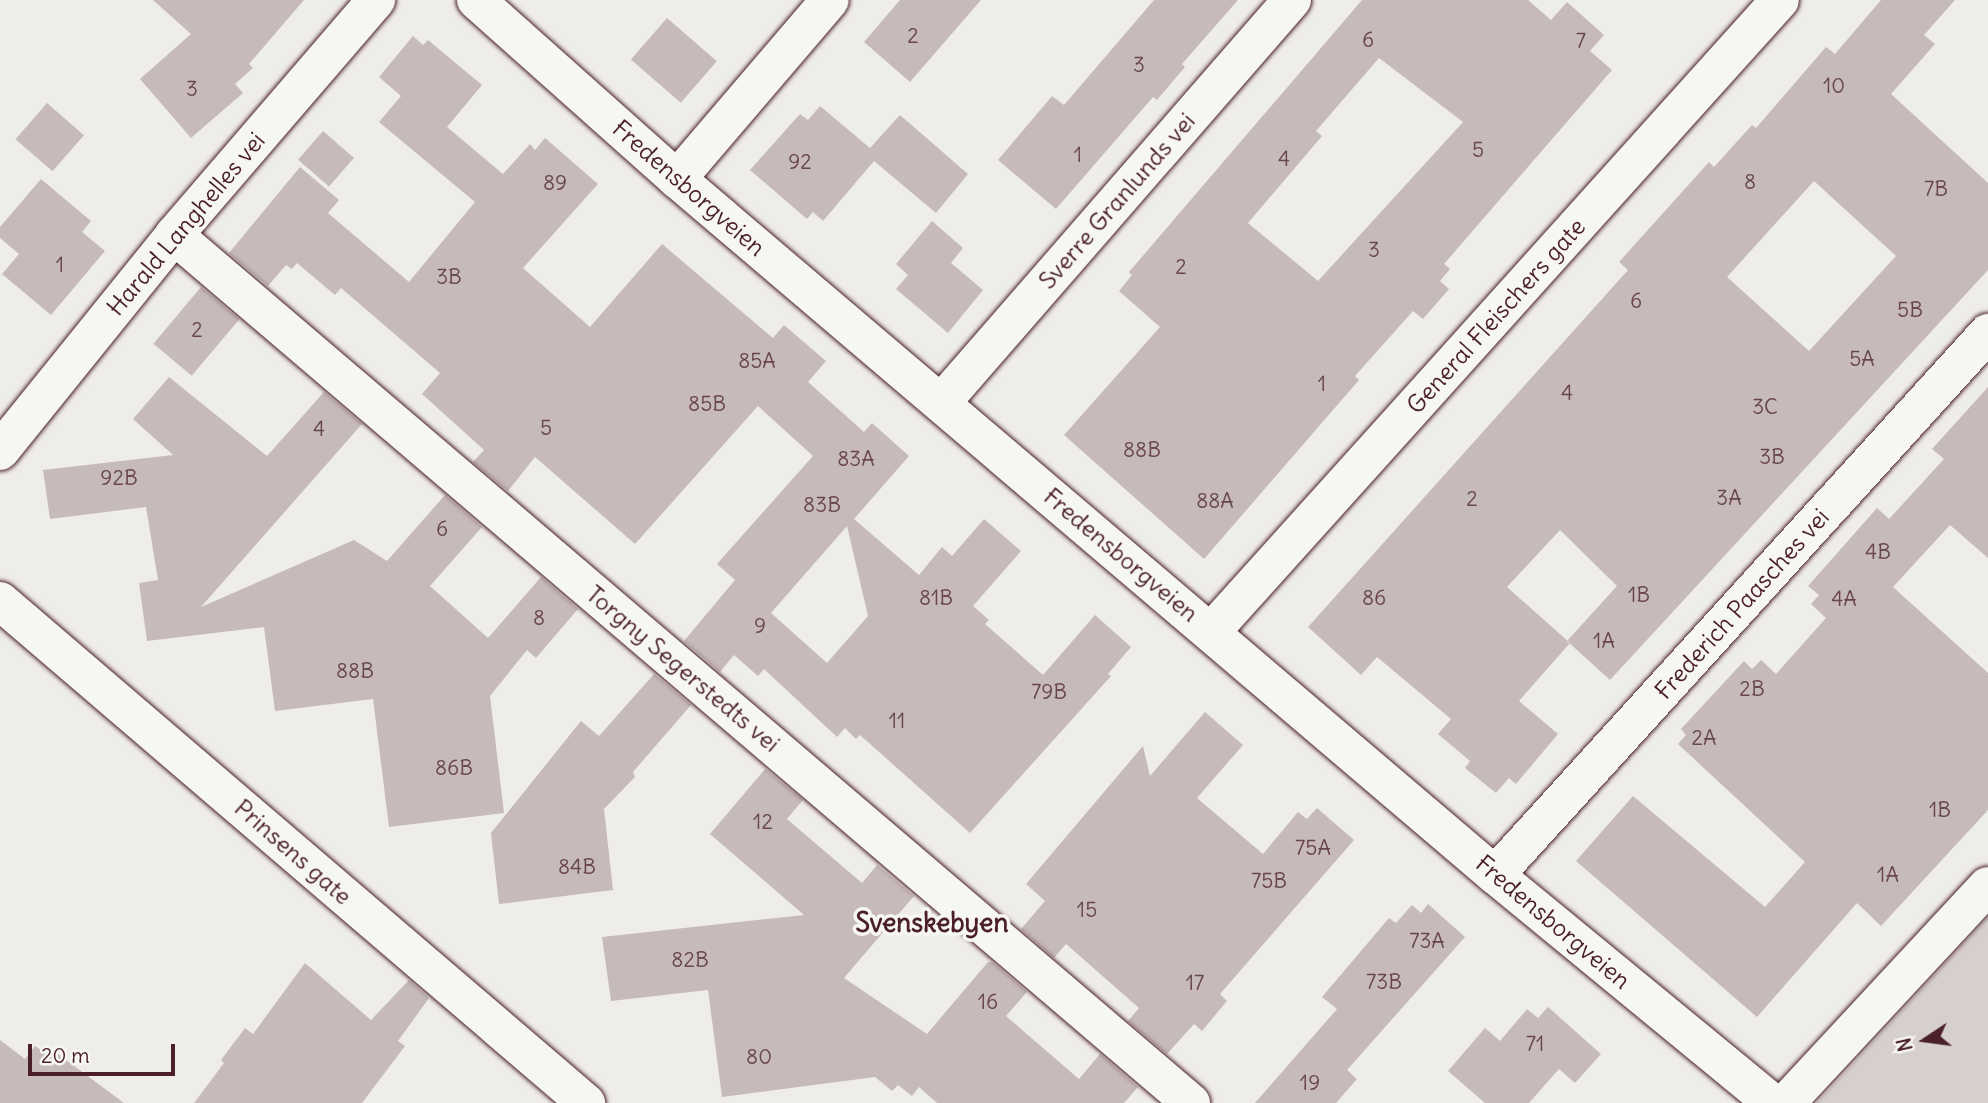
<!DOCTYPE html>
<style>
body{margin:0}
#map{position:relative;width:1988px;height:1103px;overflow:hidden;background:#efedea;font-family:Delius,sans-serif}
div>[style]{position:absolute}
.green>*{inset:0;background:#d7cfce}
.building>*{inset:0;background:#c6babb;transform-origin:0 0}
.roads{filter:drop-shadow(0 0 2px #4a1f2b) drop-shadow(0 0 2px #4a1f2b)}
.minor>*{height:38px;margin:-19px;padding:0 19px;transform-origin:19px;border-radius:19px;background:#f6f6f2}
span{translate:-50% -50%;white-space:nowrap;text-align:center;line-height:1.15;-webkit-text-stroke:7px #f6f6f2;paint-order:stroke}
.number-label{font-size:21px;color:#69464f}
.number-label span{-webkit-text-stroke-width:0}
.street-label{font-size:24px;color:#4a1f2b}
.neighbourhood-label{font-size:26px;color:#4a1f2b;font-weight:700}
.north{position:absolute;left:1890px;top:1005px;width:70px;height:70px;-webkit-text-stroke:5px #f6f6f2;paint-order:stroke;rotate:257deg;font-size:19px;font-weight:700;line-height:28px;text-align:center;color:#4a1f2b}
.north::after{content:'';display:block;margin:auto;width:24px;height:32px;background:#4a1f2b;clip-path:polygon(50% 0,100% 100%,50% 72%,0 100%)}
.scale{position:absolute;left:28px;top:1044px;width:147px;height:32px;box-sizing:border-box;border:4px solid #4a1f2b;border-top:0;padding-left:9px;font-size:21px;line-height:24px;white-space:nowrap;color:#4a1f2b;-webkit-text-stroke:5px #f6f6f2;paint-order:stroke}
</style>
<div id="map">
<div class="green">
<i style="clip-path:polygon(1988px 917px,1988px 1103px,1817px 1103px)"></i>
</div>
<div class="building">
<i style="clip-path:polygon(153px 0,304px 0,249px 64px,253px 68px,235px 84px,243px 93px,191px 138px,140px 79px,191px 34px)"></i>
<i style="clip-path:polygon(900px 0,981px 0,910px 82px,864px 42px)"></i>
<i style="clip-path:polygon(1154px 0,1238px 0,1182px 64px,1185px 67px,1157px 100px,1153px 97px,1140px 112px,1056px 209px,998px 160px,1052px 96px,1064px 105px)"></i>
<i style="clip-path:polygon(evenodd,1362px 0,1528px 0,1551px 20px,1567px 2px,1604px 35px,1590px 51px,1612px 70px,1444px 264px,1450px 269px,1440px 281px,1449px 289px,1423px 319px,1413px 311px,1355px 376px,1359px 380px,1204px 559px,1064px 435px,1160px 327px,1119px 291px,1132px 275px,1129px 272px,1362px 0,1379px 58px,1463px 122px,1318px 281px,1248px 223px,1322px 136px,1316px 131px,1379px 58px)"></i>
<i style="clip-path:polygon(evenodd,1881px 0,1955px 0,1924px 35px,1935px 44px,1891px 94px,1988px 183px,1988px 270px,1610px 680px,1567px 641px,1617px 586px,1560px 530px,1507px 587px,1570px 643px,1519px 701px,1558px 734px,1516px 784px,1509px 778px,1496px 793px,1465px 768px,1470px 761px,1438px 734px,1451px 719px,1377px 657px,1361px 675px,1308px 627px,1628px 270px,1619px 262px,1709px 162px,1714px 167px,1752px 125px,1756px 128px,1826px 47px,1835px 54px,1881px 0,1814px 181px,1896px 256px,1809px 351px,1727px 277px,1814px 181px)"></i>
<i style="left:667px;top:18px;width:66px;height:55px;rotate:41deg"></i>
<i style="clip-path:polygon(evenodd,413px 36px,423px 45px,428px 40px,482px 85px,447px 127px,503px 174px,530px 144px,535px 150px,545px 138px,598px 184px,523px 268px,590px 327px,662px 244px,773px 338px,784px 325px,826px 361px,808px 382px,864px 432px,872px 423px,909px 456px,854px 519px,919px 575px,942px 547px,952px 556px,984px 519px,1021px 551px,973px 606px,989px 620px,985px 624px,1043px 675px,1095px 615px,1131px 647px,1108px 674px,1111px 676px,970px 833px,860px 735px,856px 739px,845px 728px,837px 737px,764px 669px,758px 676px,734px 655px,720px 672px,684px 641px,735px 580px,717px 564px,813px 456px,758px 406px,635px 544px,535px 457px,508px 491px,473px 462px,484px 450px,422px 394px,440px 373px,341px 288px,335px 295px,297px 263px,292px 269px,286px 265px,268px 286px,229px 253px,300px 167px,339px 200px,328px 213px,409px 282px,475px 202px,379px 122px,401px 96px,379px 77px,413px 36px,847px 526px,868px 616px,827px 663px,771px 613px,847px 526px)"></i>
<i style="left:47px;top:103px;width:49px;height:48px;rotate:41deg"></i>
<i style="clip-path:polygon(820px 106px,870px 148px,900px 115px,968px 174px,936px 213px,874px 161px,823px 221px,813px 212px,807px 219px,750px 170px,800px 114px,808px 120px)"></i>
<i style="left:323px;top:131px;width:41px;height:38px;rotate:41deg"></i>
<i style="clip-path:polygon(41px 179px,91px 221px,82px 232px,105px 251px,51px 315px,2px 274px,19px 254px,0 238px,0 227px)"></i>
<i style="clip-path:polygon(932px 221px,963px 248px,951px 263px,983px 290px,948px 333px,896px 289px,908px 275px,896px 264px)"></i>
<i style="left:201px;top:287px;width:50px;height:74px;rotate:40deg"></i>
<i style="clip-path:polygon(169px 377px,267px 456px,324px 392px,362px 424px,201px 607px,354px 540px,387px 561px,445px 495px,482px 527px,430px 586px,488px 638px,541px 577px,578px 609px,536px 658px,527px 650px,490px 696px,504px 813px,389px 827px,373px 699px,275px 711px,264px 627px,147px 641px,139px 583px,158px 580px,146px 507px,50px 519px,43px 470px,173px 455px,133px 419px)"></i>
<i style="clip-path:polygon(1988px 387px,1988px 558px,1950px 525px,1893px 587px,1988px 673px,1988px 810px,1881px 926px,1857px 903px,1757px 1017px,1576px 861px,1633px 796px,1765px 907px,1805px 862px,1678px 744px,1686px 735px,1681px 729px,1744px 661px,1752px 669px,1761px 660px,1776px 674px,1826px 618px,1811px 604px,1819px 595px,1808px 586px,1877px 508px,1889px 519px,1944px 459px,1932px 449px)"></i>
<i style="clip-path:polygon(654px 674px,691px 705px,633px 772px,635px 777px,604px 809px,613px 890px,499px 904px,491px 833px,581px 721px,599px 736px)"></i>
<i style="clip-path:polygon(1205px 712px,1243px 745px,1197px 798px,1263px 854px,1298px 812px,1307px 819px,1317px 808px,1354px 840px,1220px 994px,1227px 1001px,1202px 1031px,1194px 1024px,1167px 1054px,1128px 1021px,1139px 1008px,1066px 944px,1054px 958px,1021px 929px,1045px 901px,1026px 884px,1143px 746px,1150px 776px)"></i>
<i style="clip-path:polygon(765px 769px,803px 800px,787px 819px,862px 883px,877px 865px,914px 896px,844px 978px,927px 1034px,988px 962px,992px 962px,1027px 992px,1006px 1016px,1079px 1079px,1100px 1054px,1138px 1087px,1124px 1103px,937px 1103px,919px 1087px,912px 1096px,898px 1085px,892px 1091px,875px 1077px,722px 1097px,708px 990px,611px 1001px,602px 937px,804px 915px,710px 834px)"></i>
<i style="clip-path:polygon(1428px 904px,1465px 937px,1347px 1070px,1357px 1079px,1336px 1103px,1255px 1103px,1337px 1009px,1322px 997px,1389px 918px,1396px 923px,1412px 905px,1421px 913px)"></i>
<i style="clip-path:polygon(305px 963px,371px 1020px,409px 980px,429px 998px,398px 1041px,405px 1046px,362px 1103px,194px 1103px,224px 1063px,221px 1060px,245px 1028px,253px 1034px)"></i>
<i style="clip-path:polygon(1548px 1007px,1601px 1054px,1575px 1083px,1559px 1069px,1529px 1103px,1485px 1103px,1448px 1071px,1485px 1028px,1500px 1041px,1527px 1009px,1538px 1018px)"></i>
<i style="clip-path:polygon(0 1040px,25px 1059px,35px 1046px,46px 1053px,50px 1048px,124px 1103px,0 1103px)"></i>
</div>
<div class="roads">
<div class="minor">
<i style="left:476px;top:0;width:269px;rotate:41.7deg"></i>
<i style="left:677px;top:179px;width:1074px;rotate:40.39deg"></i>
<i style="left:1495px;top:875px;width:360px;rotate:39.4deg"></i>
<i style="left:677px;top:179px;width:235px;rotate:-49.5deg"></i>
<i style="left:174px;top:235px;width:1337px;rotate:40.48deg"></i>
<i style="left:942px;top:402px;width:533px;rotate:-48.96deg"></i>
<i style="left:0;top:451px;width:277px;rotate:-51.1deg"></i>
<i style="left:174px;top:235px;width:310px;rotate:-49.3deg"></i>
<i style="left:0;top:601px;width:772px;rotate:40.59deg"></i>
<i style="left:1211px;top:632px;width:850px;rotate:-48deg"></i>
<i style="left:1495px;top:875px;width:733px;rotate:-47.71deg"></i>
<i style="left:1786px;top:1103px;width:296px;rotate:-47.1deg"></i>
</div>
</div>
<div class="number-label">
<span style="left:913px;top:36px">2</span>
<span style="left:1368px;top:40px">6</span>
<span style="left:1581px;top:41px">7</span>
<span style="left:1139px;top:65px">3</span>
<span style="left:1834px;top:86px">10</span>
<span style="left:192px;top:89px">3</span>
<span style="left:1478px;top:150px">5</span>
<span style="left:1078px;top:155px">1</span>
<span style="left:1284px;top:159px">4</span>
<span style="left:800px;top:162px">92</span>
<span style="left:1750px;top:182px">8</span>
<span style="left:555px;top:183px">89</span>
<span style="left:1936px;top:189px">7B</span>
<span style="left:1374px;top:250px">3</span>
<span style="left:60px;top:265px">1</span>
<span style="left:1181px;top:267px">2</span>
<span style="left:449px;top:277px">3B</span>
<span style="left:1636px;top:301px">6</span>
<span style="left:1910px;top:310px">5B</span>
<span style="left:197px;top:330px">2</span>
<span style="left:1862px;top:359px">5A</span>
<span style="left:757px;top:361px">85A</span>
<span style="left:1322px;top:384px">1</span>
<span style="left:1567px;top:393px">4</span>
<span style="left:707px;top:404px">85B</span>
<span style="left:1765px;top:407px">3C</span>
<span style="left:546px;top:428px">5</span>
<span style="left:319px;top:429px">4</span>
<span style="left:1142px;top:450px">88B</span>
<span style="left:1772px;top:457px">3B</span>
<span style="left:856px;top:459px">83A</span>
<span style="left:119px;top:478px">92B</span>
<span style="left:1729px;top:498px">3A</span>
<span style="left:1472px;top:499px">2</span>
<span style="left:1215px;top:501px">88A</span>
<span style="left:822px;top:505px">83B</span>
<span style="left:442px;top:529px">6</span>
<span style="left:1878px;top:552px">4B</span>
<span style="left:1639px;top:595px">1B</span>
<span style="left:936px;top:598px">81B</span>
<span style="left:1374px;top:598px">86</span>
<span style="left:1844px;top:599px">4A</span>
<span style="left:539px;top:618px">8</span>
<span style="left:760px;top:626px">9</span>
<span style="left:1604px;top:641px">1A</span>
<span style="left:355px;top:671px">88B</span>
<span style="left:1752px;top:689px">2B</span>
<span style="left:1049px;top:692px">79B</span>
<span style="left:897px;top:721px">11</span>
<span style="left:1704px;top:738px">2A</span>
<span style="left:454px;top:768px">86B</span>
<span style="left:1940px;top:810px">1B</span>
<span style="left:763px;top:822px">12</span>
<span style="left:1313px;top:848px">75A</span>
<span style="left:577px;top:867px">84B</span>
<span style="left:1888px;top:875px">1A</span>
<span style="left:1269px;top:881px">75B</span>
<span style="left:1087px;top:910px">15</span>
<span style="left:1427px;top:941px">73A</span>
<span style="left:690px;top:960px">82B</span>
<span style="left:1384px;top:982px">73B</span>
<span style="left:1195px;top:983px">17</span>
<span style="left:988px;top:1002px">16</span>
<span style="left:1535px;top:1044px">71</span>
<span style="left:759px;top:1057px">80</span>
<span style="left:1310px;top:1083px">19</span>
</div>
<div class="street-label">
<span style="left:689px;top:188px;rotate:41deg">Fredensborgveien</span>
<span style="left:1117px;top:201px;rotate:-49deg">Sverre Granlunds vei</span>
<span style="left:186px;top:224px;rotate:-50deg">Harald Langhelles vei</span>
<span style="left:1496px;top:316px;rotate:-48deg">General Fleischers gate</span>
<span style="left:1121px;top:555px;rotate:40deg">Fredensborgveien</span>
<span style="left:1742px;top:604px;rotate:-48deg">Frederich Paasches vei</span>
<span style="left:683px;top:669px;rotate:40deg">Torgny Segerstedts vei</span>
<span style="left:293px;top:852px;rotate:41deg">Prinsens gate</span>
<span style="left:1553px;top:922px;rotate:40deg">Fredensborgveien</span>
</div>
<div class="neighbourhood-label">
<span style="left:932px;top:923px">Svenskebyen</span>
</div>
<div class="north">N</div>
<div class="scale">20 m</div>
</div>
